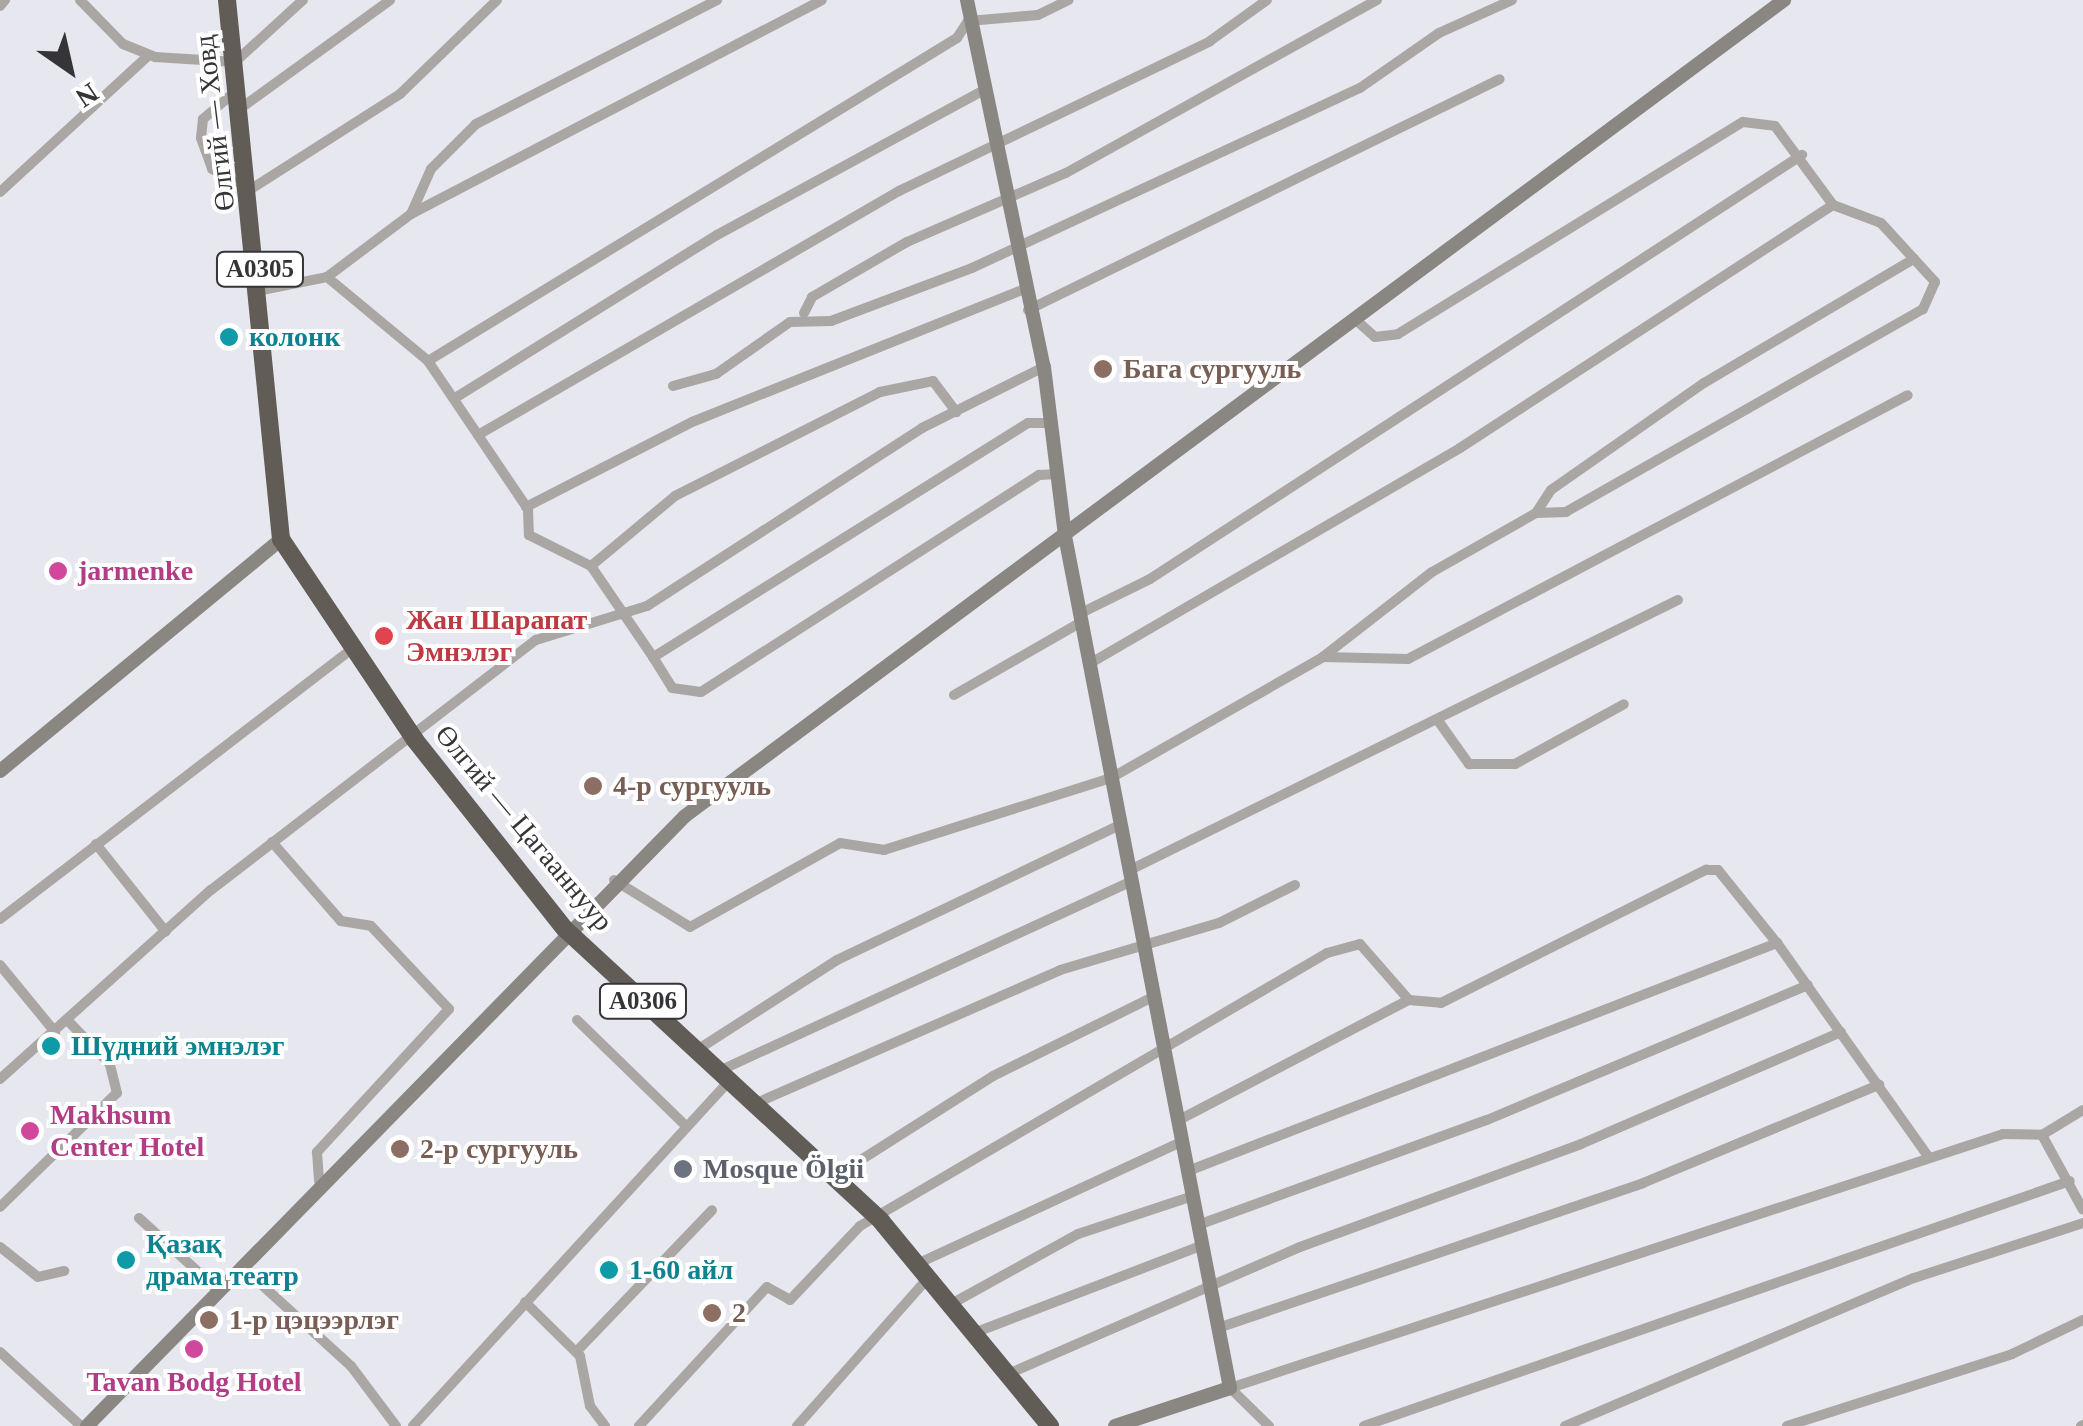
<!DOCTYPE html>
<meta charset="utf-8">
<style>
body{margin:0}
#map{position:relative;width:2083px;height:1426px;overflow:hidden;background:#e6e7ef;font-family:"Times New Roman",serif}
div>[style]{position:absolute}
.street>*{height:10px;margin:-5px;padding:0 5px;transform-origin:5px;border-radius:5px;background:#a9a6a3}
.secondary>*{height:14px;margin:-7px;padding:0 7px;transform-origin:7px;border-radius:7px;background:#8a8682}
.highway>*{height:18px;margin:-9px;padding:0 9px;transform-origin:9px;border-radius:9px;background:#625c57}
.dots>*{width:28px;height:28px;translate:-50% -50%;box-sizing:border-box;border:5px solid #fff;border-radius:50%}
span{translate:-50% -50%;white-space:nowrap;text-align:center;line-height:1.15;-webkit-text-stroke:8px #fff;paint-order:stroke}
.shield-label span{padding:2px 8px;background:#fff;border:2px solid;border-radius:8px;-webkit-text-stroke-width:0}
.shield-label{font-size:25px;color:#353538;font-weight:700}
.street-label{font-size:28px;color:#353538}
.culture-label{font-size:28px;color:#0d838f;font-weight:700}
.left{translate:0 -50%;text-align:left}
.education-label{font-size:28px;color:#785e54;font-weight:700}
.hotel-label{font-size:28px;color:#b23c85;font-weight:700}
.health-label{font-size:28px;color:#be3a42;font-weight:700}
.worship-label{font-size:28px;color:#5b616d;font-weight:700}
.north{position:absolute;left:20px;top:20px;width:100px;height:100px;-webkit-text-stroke:8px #fff;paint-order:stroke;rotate:146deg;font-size:28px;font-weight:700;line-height:40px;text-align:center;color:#353538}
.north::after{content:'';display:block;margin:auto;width:35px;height:45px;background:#353538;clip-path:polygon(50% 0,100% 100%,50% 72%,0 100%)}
</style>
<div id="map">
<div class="street">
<i style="left:80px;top:0;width:62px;rotate:45.7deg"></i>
<i style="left:123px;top:44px;width:35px;rotate:22deg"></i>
<i style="left:155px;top:57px;width:80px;rotate:3.6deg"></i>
<i style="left:235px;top:62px;width:92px;rotate:-42.4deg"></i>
<i style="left:0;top:6px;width:8px;rotate:-50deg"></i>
<i style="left:237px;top:90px;width:45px;rotate:139.5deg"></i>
<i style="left:203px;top:119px;width:19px;rotate:96deg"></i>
<i style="left:201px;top:138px;width:33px;rotate:70deg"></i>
<i style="left:212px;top:169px;width:39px;rotate:30deg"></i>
<i style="left:241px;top:108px;width:184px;rotate:-35.9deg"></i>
<i style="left:251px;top:189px;width:177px;rotate:-32.5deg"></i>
<i style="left:400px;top:94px;width:135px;rotate:-44.1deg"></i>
<i style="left:0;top:192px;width:202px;rotate:-42.6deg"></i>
<i style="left:411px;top:214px;width:49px;rotate:-66deg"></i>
<i style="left:431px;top:169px;width:64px;rotate:-45deg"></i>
<i style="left:476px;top:124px;width:271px;rotate:-27.2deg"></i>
<i style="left:327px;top:277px;width:105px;rotate:-36.9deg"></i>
<i style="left:411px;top:214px;width:463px;rotate:-27.5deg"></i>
<i style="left:262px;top:290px;width:66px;rotate:-11.3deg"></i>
<i style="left:327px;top:277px;width:131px;rotate:39.7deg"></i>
<i style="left:428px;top:361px;width:179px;rotate:56deg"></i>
<i style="left:528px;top:509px;width:26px;rotate:88deg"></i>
<i style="left:529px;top:535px;width:69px;rotate:26.6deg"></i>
<i style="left:591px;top:566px;width:110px;rotate:55.7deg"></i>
<i style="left:1028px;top:310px;width:525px;rotate:-26.08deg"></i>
<i style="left:804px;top:313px;width:18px;rotate:-63deg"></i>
<i style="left:812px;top:297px;width:110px;rotate:-30.1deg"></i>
<i style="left:907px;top:242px;width:173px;rotate:-23.5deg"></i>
<i style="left:1066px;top:173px;width:356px;rotate:-29.1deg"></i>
<i style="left:1356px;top:320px;width:25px;rotate:42deg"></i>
<i style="left:1375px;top:337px;width:23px;rotate:-7deg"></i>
<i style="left:1398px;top:334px;width:405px;rotate:-31.6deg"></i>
<i style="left:1743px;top:122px;width:32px;rotate:7deg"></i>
<i style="left:1775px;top:126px;width:98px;rotate:53.7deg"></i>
<i style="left:428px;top:361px;width:620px;rotate:-31.41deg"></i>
<i style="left:957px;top:38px;width:20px;rotate:-57deg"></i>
<i style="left:968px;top:21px;width:70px;rotate:-4.9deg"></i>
<i style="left:1038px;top:15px;width:34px;rotate:-26deg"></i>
<i style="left:673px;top:386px;width:45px;rotate:-15.6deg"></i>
<i style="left:716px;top:374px;width:90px;rotate:-35.1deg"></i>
<i style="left:790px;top:322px;width:41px;rotate:-1.4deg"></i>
<i style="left:831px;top:321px;width:151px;rotate:-20.6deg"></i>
<i style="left:972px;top:268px;width:428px;rotate:-24.9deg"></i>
<i style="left:1360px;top:88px;width:96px;rotate:-34.8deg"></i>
<i style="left:1439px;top:33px;width:80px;rotate:-24.3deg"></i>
<i style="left:455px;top:398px;width:309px;rotate:-31.9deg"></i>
<i style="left:717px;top:235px;width:302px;rotate:-28.5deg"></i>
<i style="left:1050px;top:423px;width:22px;rotate:180deg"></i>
<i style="left:1028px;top:423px;width:442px;rotate:148deg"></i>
<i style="left:653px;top:657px;width:36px;rotate:58deg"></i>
<i style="left:672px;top:688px;width:29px;rotate:8deg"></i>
<i style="left:701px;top:692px;width:402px;rotate:-32.7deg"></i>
<i style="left:1039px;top:475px;width:20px;rotate:-3deg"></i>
<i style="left:478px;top:435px;width:487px;rotate:-30.1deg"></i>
<i style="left:899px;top:191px;width:345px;rotate:-25.7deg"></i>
<i style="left:1210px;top:41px;width:70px;rotate:-35.7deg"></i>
<i style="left:526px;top:507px;width:186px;rotate:-27.1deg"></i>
<i style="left:692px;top:422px;width:358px;rotate:-21.8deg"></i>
<i style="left:1536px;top:513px;width:27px;rotate:-57deg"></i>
<i style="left:1551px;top:490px;width:187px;rotate:-35deg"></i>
<i style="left:1704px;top:383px;width:244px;rotate:-30.6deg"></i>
<i style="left:591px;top:566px;width:109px;rotate:-39.8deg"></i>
<i style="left:675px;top:496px;width:230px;rotate:-26.9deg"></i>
<i style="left:880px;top:392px;width:54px;rotate:-11.7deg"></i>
<i style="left:933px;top:381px;width:39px;rotate:53deg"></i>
<i style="left:1081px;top:613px;width:77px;rotate:-26.2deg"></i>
<i style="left:1150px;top:579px;width:778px;rotate:-33.04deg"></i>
<i style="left:1089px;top:664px;width:429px;rotate:-30.2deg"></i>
<i style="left:1460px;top:448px;width:445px;rotate:-33.1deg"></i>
<i style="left:1833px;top:205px;width:51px;rotate:20.6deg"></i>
<i style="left:1881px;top:223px;width:80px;rotate:47.5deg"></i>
<i style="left:1935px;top:282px;width:30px;rotate:114deg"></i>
<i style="left:1923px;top:309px;width:411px;rotate:150.4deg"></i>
<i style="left:1566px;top:512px;width:30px;rotate:178deg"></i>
<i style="left:1536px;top:513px;width:120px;rotate:150.4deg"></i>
<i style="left:1432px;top:572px;width:138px;rotate:142.1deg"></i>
<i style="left:954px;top:695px;width:149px;rotate:-29.8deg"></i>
<i style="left:1439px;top:722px;width:52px;rotate:54.5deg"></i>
<i style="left:1469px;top:764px;width:46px"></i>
<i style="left:1515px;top:764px;width:124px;rotate:-28.8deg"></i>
<i style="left:272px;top:842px;width:105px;rotate:48.9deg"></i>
<i style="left:341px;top:921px;width:30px;rotate:9deg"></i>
<i style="left:371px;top:926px;width:114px;rotate:46.8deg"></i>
<i style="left:449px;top:1009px;width:195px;rotate:132.7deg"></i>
<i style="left:317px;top:1152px;width:29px;rotate:86deg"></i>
<i style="left:96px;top:844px;width:112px;rotate:51.5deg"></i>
<i style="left:1128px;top:871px;width:613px;rotate:-26.23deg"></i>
<i style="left:614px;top:880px;width:89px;rotate:31.7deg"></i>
<i style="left:690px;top:927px;width:172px;rotate:-29.2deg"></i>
<i style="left:840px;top:843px;width:45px;rotate:9deg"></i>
<i style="left:884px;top:850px;width:238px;rotate:-17.6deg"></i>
<i style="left:1111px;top:778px;width:244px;rotate:-29.7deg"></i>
<i style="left:1323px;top:657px;width:85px;rotate:1.3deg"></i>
<i style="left:1408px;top:659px;width:565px;rotate:-27.83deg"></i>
<i style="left:0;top:919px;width:445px;rotate:-37.5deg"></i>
<i style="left:0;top:965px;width:87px;rotate:50.6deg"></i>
<i style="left:577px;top:1020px;width:152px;rotate:44.2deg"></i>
<i style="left:697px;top:1050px;width:166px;rotate:-32.7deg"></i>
<i style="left:837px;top:960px;width:314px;rotate:-25.5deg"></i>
<i style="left:719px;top:1071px;width:452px;rotate:-24.7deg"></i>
<i style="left:0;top:1079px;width:283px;rotate:-41.9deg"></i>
<i style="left:211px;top:890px;width:410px;rotate:-37.6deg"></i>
<i style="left:536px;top:640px;width:116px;rotate:-17deg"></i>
<i style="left:647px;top:606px;width:328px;rotate:-32.9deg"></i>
<i style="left:922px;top:428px;width:136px;rotate:-26.6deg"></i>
<i style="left:754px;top:1104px;width:334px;rotate:-23.6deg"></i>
<i style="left:1060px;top:970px;width:166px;rotate:-16.5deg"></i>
<i style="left:1219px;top:923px;width:85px;rotate:-26.6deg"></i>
<i style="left:1179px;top:1120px;width:259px;rotate:-27.6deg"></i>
<i style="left:2042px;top:1135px;width:85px;rotate:61.3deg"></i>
<i style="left:1188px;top:1171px;width:632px;rotate:-21.16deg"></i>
<i style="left:834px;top:1177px;width:188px;rotate:-32.4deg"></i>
<i style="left:993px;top:1076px;width:178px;rotate:-26.3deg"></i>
<i style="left:0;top:1207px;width:163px;rotate:-44.3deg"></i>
<i style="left:117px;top:1093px;width:30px;rotate:-104deg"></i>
<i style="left:110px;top:1064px;width:60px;rotate:-134.3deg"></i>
<i style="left:139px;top:1218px;width:104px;rotate:42.3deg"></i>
<i style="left:1198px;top:1225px;width:307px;rotate:-20deg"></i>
<i style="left:1487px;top:1120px;width:348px;rotate:-22.8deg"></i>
<i style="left:0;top:1247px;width:48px;rotate:38.3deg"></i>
<i style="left:38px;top:1277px;width:27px;rotate:-13deg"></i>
<i style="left:919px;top:1263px;width:291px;rotate:-24.8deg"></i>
<i style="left:241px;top:1266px;width:149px;rotate:42.3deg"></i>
<i style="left:351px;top:1366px;width:75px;rotate:53.1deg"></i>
<i style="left:525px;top:1302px;width:77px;rotate:44.5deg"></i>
<i style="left:580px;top:1356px;width:51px;rotate:78.7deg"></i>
<i style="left:590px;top:1406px;width:25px;rotate:53deg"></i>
<i style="left:953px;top:1303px;width:143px;rotate:-28.9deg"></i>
<i style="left:1078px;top:1234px;width:121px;rotate:-18.3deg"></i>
<i style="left:1218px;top:1328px;width:449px;rotate:-18.8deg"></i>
<i style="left:1643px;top:1183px;width:256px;rotate:-22.6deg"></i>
<i style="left:974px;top:1333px;width:245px;rotate:-21deg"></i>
<i style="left:577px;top:1351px;width:195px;rotate:-46.2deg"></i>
<i style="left:0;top:1352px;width:110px;rotate:42.4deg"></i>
<i style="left:1008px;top:1374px;width:318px;rotate:-23.5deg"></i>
<i style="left:1300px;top:1247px;width:299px;rotate:-20.1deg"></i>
<i style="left:1581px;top:1144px;width:283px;rotate:-23.3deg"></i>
<i style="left:413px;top:1426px;width:468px;rotate:-47.5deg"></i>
<i style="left:639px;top:1426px;width:189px;rotate:-47.4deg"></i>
<i style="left:767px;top:1287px;width:26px;rotate:29deg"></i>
<i style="left:790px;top:1300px;width:102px;rotate:-46.6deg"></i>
<i style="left:860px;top:1226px;width:541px;rotate:-30.31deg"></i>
<i style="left:1327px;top:953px;width:34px;rotate:-15deg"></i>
<i style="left:1360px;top:944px;width:74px;rotate:48.8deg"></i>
<i style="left:1409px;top:1000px;width:32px;rotate:5deg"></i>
<i style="left:1441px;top:1003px;width:297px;rotate:-26.7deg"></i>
<i style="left:1706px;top:870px;width:12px"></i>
<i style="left:1718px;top:870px;width:94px;rotate:51.1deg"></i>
<i style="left:1777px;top:943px;width:263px;rotate:54.7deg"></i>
<i style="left:797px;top:1426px;width:199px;rotate:-48.5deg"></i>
<i style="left:1269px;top:1426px;width:54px;rotate:-135.7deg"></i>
<i style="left:1230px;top:1388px;width:814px;rotate:-18.19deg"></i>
<i style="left:2003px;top:1134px;width:39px;rotate:1deg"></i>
<i style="left:2042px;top:1135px;width:48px;rotate:-31.4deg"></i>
<i style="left:1364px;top:1426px;width:747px;rotate:-19.14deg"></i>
<i style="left:1565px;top:1426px;width:379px;rotate:-23deg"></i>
<i style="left:1914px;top:1278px;width:178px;rotate:-18deg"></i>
<i style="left:1787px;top:1426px;width:236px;rotate:-17.7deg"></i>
<i style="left:2012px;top:1354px;width:79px;rotate:-25.6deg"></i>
<i style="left:2081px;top:1426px;width:2px;rotate:-27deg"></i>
</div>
<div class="secondary">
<i style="left:967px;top:0;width:375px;rotate:78.2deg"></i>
<i style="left:1044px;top:367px;width:170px;rotate:82.9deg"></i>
<i style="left:1065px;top:536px;width:868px;rotate:79.04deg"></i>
<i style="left:1230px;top:1388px;width:121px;rotate:161.7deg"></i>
<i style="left:0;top:771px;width:364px;rotate:-39.5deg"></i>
<i style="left:87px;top:1426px;width:854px;rotate:-45.57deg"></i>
<i style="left:685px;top:816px;width:1369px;rotate:-36.59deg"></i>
</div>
<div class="highway">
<i style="left:227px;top:0;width:542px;rotate:84.28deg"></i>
<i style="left:281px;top:539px;width:242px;rotate:56.3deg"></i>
<i style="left:415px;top:740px;width:241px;rotate:51.6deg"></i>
<i style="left:565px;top:929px;width:430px;rotate:42.7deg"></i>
<i style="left:881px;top:1221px;width:266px;rotate:50.5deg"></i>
</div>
<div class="dots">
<i style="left:229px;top:337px;background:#0f9aa8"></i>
<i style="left:1103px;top:369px;background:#8d6e63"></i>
<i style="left:58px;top:571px;background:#d1479c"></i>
<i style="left:384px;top:636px;background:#e0444e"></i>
<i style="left:593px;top:786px;background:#8d6e63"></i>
<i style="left:51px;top:1046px;background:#0f9aa8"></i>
<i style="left:30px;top:1131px;background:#d1479c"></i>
<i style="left:400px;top:1149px;background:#8d6e63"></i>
<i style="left:683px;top:1169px;background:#6b7280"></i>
<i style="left:126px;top:1260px;background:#0f9aa8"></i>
<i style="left:609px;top:1270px;background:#0f9aa8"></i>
<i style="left:712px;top:1313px;background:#8d6e63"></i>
<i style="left:209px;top:1320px;background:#8d6e63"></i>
<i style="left:194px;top:1349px;background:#d1479c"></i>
</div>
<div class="shield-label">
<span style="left:260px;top:269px">A0305</span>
<span style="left:643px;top:1001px">A0306</span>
</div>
<div class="street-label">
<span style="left:215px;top:123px;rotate:-97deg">Өлгий — Ховд</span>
<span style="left:524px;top:828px;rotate:50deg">Өлгий — Цагааннуур</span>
</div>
<div class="culture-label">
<span class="left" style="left:249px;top:337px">колонк</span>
<span class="left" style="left:71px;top:1046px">Шүдний эмнэлэг</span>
<span class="left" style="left:146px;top:1260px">Қазақ<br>драма театр</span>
<span class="left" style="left:629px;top:1270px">1-60 айл</span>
</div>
<div class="education-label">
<span class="left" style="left:1123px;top:369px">Бага сургууль</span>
<span class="left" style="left:613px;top:786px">4-р сургууль</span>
<span class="left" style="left:420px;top:1149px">2-р сургууль</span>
<span class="left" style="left:732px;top:1313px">2</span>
<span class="left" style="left:229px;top:1320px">1-р цэцээрлэг</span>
</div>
<div class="hotel-label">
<span class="left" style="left:78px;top:571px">jarmenke</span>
<span class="left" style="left:50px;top:1131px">Makhsum<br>Center Hotel</span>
<span style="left:194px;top:1382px">Tavan Bodg Hotel</span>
</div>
<div class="health-label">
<span class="left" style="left:406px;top:636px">Жан Шарапат<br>Эмнэлэг</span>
</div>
<div class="worship-label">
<span class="left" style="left:703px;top:1169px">Mosque Ölgii</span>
</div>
<div class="north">N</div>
</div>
